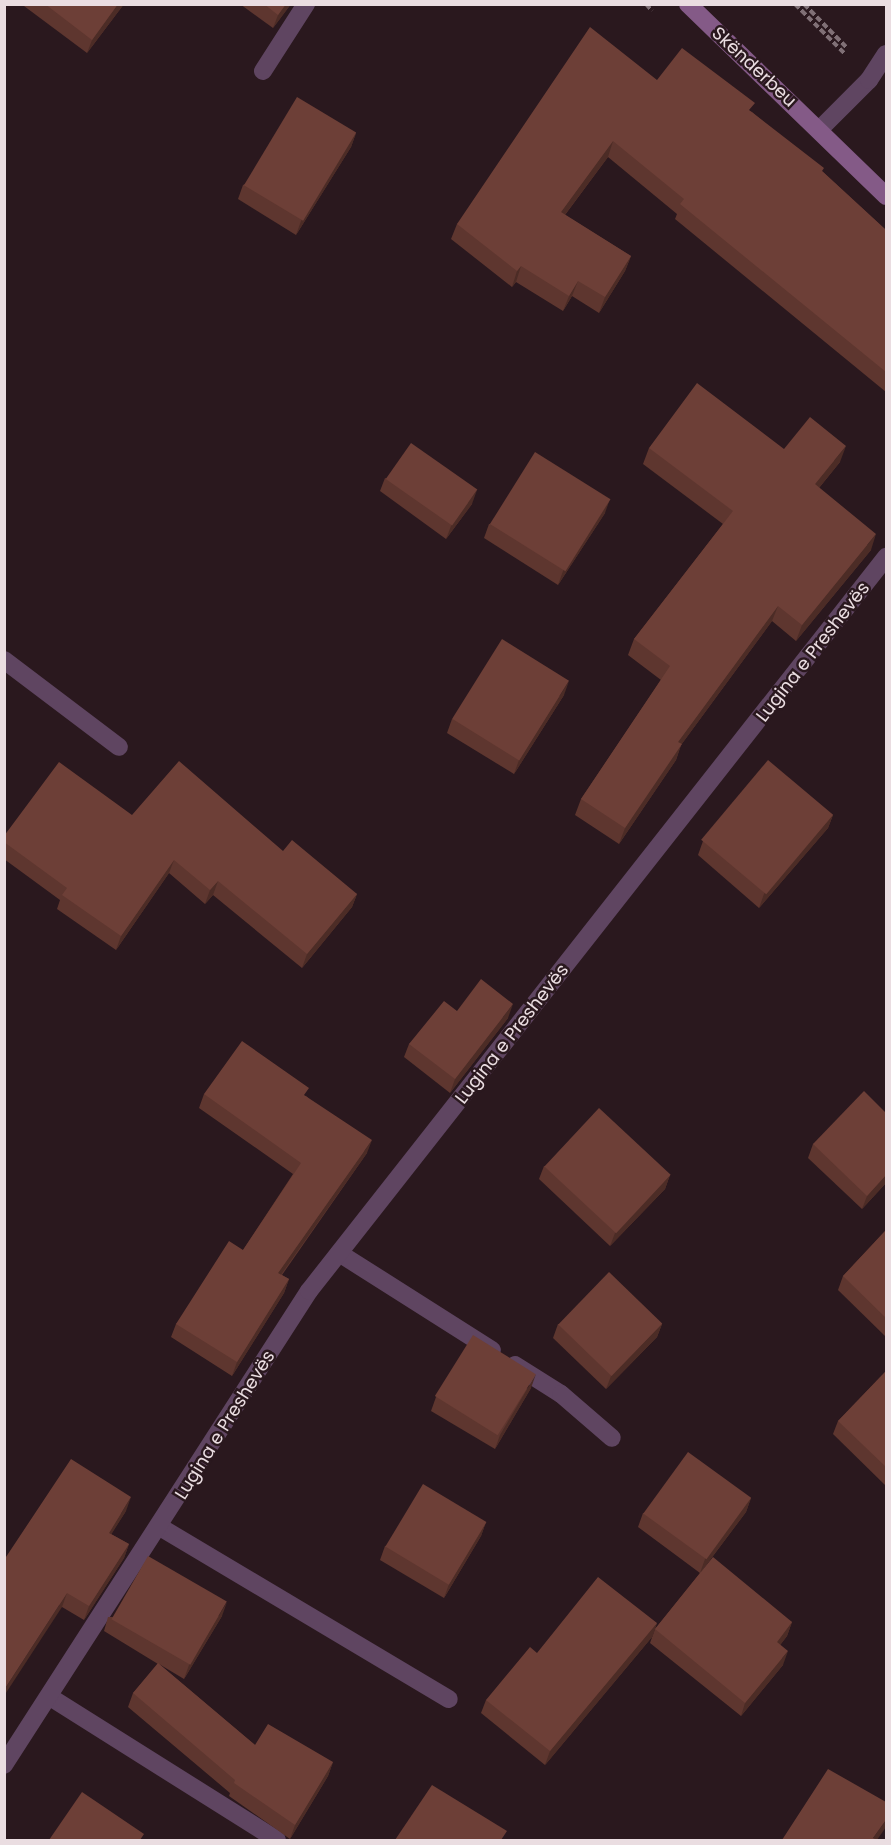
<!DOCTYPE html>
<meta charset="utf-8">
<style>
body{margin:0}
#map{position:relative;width:891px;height:1845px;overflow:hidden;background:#2a181e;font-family:Poppins,sans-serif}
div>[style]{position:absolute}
.path>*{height:4px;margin-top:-2px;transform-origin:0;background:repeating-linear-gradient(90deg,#807076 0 6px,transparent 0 9px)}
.street>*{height:18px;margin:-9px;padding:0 9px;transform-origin:9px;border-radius:9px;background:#5f4561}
.secondary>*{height:18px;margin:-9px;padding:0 9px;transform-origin:9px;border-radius:9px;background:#845a87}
.wall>*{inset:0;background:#5e362f}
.shaded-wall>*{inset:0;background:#4c2c26}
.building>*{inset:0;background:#6d3f37;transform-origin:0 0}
span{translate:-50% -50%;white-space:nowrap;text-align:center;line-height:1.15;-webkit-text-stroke:5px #2a181e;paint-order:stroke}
.street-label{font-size:18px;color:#eadde1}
.frame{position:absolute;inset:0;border:6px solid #eadde1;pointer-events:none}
</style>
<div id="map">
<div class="path">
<i style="left:646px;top:4px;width:9px;rotate:49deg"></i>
<i style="left:795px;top:4px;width:71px;rotate:45deg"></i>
<i style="left:804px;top:4px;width:63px;rotate:45.6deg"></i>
</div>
<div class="street">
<i style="left:263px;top:71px;width:80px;rotate:-57.3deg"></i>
<i style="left:820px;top:129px;width:69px;rotate:-45deg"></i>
<i style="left:869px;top:80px;width:31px;rotate:-57deg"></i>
<i style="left:4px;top:660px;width:144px;rotate:37.1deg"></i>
<i style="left:339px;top:1253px;width:181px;rotate:32.4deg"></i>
<i style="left:515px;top:1365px;width:54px;rotate:32.2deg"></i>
<i style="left:561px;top:1394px;width:67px;rotate:40.8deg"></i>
<i style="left:160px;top:1527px;width:336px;rotate:30.8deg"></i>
<i style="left:50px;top:1697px;width:268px;rotate:32.2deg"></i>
<i style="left:4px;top:1765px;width:564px;rotate:-57.24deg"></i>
<i style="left:309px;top:1291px;width:934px;rotate:-51.83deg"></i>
</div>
<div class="secondary">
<i style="left:688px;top:4px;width:276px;rotate:44.1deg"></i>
</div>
<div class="wall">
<i style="clip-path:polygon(25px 4px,124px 4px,87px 53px,24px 6px)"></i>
<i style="clip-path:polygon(240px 4px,291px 4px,273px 28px)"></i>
<i style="clip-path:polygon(657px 80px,752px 112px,823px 172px,886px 230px,886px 392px,675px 219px,677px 214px,608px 157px,565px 215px,631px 256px,625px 271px,599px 313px,572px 296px,563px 311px,516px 282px,512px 287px,451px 239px,457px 224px)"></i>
<i style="clip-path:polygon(356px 133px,351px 147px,296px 235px,238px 199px,243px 185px)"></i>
<i style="clip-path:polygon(649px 448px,784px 449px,840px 462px,819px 488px,871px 550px,796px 641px,772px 621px,681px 745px,676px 760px,619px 844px,575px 815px,581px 799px,661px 680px,628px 655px,634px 639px,723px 524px,643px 464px)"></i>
<i style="clip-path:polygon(385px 478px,472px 504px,446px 539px,380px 491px)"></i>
<i style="clip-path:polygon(605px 513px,558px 585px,484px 538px,489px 524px)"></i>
<i style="clip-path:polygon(564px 695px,514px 774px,447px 733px,452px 719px)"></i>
<i style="clip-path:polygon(132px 815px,283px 851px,357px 894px,352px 907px,302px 968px,213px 895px,205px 904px,169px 873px,116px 950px,57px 909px,60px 900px,4px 859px,4px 836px)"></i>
<i style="clip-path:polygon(833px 815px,828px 828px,759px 908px,698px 855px,703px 841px)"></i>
<i style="clip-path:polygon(457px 1011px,508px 1018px,450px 1093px,404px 1057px,409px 1044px)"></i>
<i style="clip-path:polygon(204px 1094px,306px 1096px,367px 1153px,282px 1275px,289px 1279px,284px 1293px,232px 1376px,171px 1337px,176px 1324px,243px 1250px,293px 1174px,199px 1108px)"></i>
<i style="clip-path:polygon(886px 1113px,886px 1183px,862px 1209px,808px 1158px,813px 1144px)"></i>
<i style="clip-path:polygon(544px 1166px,670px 1175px,665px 1189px,610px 1246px,539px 1179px)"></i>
<i style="clip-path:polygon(886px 1230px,886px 1337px,838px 1290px,843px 1276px)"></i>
<i style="clip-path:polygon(558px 1324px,662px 1324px,657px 1337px,606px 1389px,553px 1338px)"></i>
<i style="clip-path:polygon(886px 1371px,886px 1486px,833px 1434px,838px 1421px)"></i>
<i style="clip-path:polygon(531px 1388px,495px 1449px,431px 1411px,436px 1397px)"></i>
<i style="clip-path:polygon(751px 1498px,746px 1512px,701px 1572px,792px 1622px,787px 1636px,780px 1645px,783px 1665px,741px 1716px,650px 1643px,655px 1629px,700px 1573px,638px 1527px,643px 1513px)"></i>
<i style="clip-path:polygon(126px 1511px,111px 1534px,129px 1544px,124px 1558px,84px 1620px,62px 1607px,4px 1560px)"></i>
<i style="clip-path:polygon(486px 1522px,481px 1536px,444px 1598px,380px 1560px,385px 1546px)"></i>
<i style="clip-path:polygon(222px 1616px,184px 1679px,159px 1664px,255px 1745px,333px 1762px,328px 1776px,290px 1839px,229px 1796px,230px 1793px,128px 1707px,133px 1693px,158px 1664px,104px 1631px,108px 1617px)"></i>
<i style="clip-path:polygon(657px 1623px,652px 1637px,545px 1765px,481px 1713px,486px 1700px)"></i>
</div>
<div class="shaded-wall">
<i style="clip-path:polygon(118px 4px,124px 4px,87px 53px,92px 40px)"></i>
<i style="clip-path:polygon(286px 4px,291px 4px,273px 28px,278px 15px)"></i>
<i style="clip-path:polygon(356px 133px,351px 147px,296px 235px,301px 221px)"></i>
<i style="clip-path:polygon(613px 141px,608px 157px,555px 228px,561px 212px)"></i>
<i style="clip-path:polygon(631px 256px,625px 271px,599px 313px,605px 297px)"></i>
<i style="clip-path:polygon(521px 266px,516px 282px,512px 287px,517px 271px)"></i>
<i style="clip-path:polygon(578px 281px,572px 296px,563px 311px,569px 296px)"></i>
<i style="clip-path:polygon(846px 446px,840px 462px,809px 500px,815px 484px)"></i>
<i style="clip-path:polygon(477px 490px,472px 504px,446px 539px,451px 526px)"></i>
<i style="clip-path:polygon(610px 499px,605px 513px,558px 585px,563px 571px)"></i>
<i style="clip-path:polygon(876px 534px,871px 550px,796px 641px,802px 625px)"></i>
<i style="clip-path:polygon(778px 606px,772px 621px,681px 745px,676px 760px,619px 844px,625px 828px,678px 742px)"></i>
<i style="clip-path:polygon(569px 681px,564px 695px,514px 774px,519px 760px)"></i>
<i style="clip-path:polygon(833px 815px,828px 828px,759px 908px,764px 894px)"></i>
<i style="clip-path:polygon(174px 860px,169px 873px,116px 950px,121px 936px)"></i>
<i style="clip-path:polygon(218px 881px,213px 895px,205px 904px,210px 890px)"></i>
<i style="clip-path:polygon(357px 894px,352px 907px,302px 968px,307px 954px)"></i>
<i style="clip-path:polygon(513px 1004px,508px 1018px,450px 1093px,455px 1079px)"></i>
<i style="clip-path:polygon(372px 1140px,367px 1153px,273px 1286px,278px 1273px)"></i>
<i style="clip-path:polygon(670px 1175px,665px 1189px,610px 1246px,615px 1233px)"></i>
<i style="clip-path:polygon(886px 1175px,886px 1183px,862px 1209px,867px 1196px)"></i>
<i style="clip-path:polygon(289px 1279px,284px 1293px,232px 1376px,237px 1362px)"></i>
<i style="clip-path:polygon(662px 1324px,657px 1337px,606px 1389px,611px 1376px)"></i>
<i style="clip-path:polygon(536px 1374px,531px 1388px,495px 1449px,500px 1435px)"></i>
<i style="clip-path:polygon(131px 1497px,126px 1511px,104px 1546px,109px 1533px)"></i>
<i style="clip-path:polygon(751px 1498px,746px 1512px,700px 1573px,705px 1559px)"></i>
<i style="clip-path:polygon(486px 1522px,481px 1536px,444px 1598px,449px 1584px)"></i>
<i style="clip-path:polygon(129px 1544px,124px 1558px,84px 1620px,89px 1606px)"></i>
<i style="clip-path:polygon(67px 1593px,62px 1607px,4px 1696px,4px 1690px)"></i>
<i style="clip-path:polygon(227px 1602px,222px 1616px,184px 1679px,189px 1665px)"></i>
<i style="clip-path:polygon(792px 1622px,787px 1636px,772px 1656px,777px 1642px)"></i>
<i style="clip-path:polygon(657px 1623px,652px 1637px,545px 1765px,550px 1751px)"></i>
<i style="clip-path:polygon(788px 1651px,783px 1665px,741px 1716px,745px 1703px)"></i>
<i style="clip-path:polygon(333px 1762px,328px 1776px,290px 1839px,295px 1825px)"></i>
<i style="clip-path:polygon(886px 1820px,886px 1827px,877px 1840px,873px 1838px)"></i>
</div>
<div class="building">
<i style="clip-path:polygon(45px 4px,118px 4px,92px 40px)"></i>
<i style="clip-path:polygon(264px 4px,286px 4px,278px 15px)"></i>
<i style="clip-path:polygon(590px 27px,657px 80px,682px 48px,755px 103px,749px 110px,824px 168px,822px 171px,886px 230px,886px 372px,680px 204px,684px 199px,613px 141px,561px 212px,631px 256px,605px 297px,578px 281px,569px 296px,521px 266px,517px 271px,457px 224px)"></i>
<i style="left:297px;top:97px;width:69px;height:103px;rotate:31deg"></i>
<i style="clip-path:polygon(697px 383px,784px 449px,810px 417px,846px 446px,815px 484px,876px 534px,802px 625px,778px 606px,678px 742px,682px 744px,625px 828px,581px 799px,670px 666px,634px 639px,733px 511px,649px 448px)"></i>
<i style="left:411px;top:443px;width:81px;height:44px;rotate:35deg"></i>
<i style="left:535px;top:452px;width:89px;height:85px;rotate:32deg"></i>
<i style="left:502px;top:639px;width:79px;height:94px;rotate:32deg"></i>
<i style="left:768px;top:760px;width:85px;height:104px;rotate:40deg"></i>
<i style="clip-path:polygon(179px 761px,283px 851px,292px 840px,357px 894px,307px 954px,218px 881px,210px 890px,174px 860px,121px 936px,62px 895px,67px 888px,4px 842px,4px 836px,59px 762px,132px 815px)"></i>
<i style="clip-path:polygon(481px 979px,513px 1004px,455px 1079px,409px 1044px,444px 1001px,457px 1011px)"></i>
<i style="clip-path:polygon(242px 1041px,309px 1088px,304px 1095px,372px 1140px,278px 1273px,289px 1279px,237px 1362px,176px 1324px,229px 1241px,243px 1250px,301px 1163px,204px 1094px)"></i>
<i style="clip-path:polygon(864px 1091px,886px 1113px,886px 1175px,867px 1196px,813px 1144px)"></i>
<i style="left:599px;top:1108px;width:98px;height:80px;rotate:43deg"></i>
<i style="clip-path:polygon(886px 1230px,886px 1318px,843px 1276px)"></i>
<i style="left:609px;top:1272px;width:74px;height:73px;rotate:44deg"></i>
<i style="left:473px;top:1335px;width:74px;height:72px;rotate:32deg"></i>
<i style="clip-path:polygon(886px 1371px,886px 1467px,838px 1421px)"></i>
<i style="left:688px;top:1452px;width:78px;height:76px;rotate:36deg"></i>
<i style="clip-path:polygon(71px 1459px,131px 1497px,109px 1533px,129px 1544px,89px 1606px,67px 1593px,4px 1690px,4px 1560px)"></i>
<i style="left:423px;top:1484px;width:74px;height:73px;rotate:31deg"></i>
<i style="left:148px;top:1556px;width:91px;height:73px;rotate:30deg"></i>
<i style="clip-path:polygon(713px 1557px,792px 1622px,777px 1642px,788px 1651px,745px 1703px,655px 1629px)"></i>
<i style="clip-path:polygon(598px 1577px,657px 1623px,550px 1751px,486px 1700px,530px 1647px,537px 1653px)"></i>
<i style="clip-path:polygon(158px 1663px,255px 1745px,268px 1724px,333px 1762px,295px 1825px,234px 1783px,235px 1780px,133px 1693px)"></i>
<i style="clip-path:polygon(828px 1769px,886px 1802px,886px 1820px,873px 1838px,878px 1840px,782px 1840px)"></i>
<i style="clip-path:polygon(432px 1785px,507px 1831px,501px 1840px,395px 1840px)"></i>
<i style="clip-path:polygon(82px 1792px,144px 1834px,140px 1840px,49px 1840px)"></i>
</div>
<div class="street-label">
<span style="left:754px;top:67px;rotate:43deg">Skënderbeu</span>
<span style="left:813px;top:652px;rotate:-52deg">Lugina e Preshevës</span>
<span style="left:512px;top:1034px;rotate:-52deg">Lugina e Preshevës</span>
<span style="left:225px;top:1425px;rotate:-58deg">Lugina e Preshevës</span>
</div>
<div class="frame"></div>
</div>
